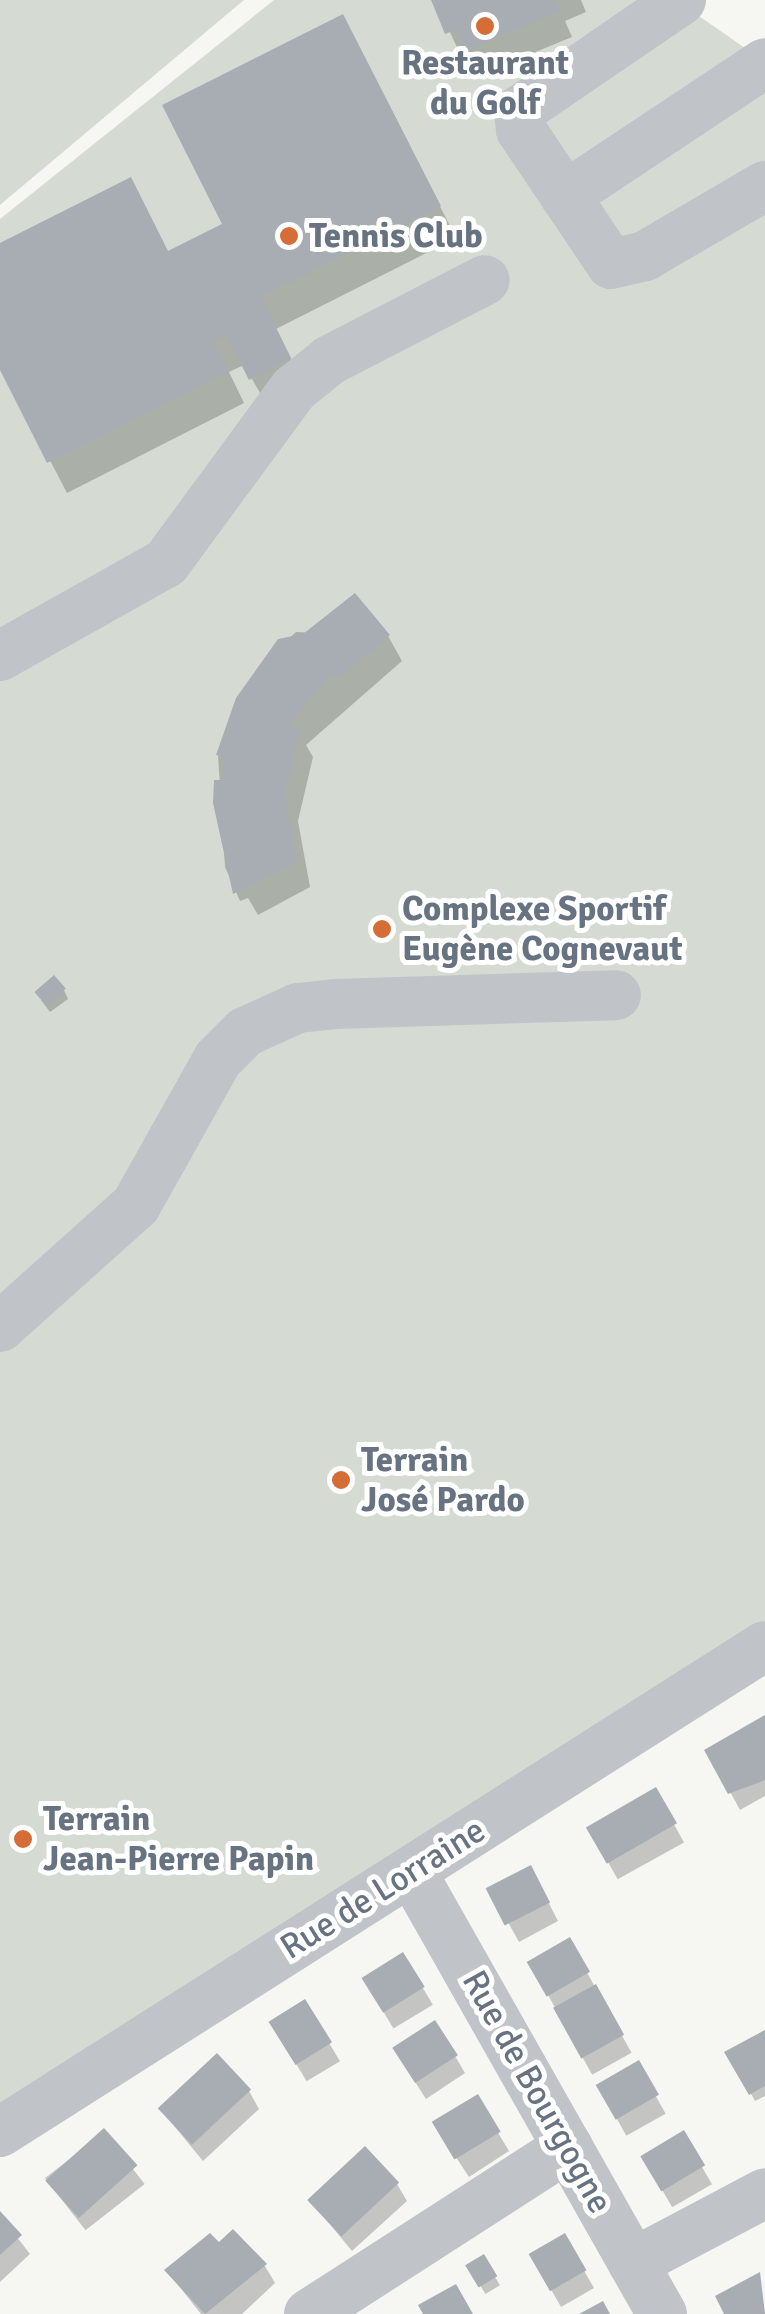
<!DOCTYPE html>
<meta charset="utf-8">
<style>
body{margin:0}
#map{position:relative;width:765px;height:2314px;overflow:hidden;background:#f6f6f3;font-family:Signika,sans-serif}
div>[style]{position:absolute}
.green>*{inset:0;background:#d5dbd3}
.shadow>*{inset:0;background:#0003;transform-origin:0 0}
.building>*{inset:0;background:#a8adb4;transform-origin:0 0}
.minor>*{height:50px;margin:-25px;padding:0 25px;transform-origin:25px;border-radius:25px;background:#c0c3c7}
.dots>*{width:28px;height:28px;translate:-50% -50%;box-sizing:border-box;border:5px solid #fff;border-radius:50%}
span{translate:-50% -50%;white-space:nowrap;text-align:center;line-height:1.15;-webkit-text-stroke:10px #fff;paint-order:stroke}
.poi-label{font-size:35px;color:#687382;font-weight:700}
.left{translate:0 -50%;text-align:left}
.street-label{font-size:35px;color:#687382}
</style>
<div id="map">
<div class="green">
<i style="clip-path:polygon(0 0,244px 0,0 205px)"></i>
<i style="clip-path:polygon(274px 0,676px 0,765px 62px,765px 1639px,0 2118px,0 219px)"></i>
</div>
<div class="shadow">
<i style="clip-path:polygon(435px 0,581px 0,586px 12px,565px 21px,572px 37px,482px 74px,471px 54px,462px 58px)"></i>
<i style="clip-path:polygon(360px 48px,456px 238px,276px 329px,307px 390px,269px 409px,244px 365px,229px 372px,244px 403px,67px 493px,0 364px,0 246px,169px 253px,225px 225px)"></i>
<i style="clip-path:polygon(296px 632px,388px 636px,402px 661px,306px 745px,313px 757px,298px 821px,310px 887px,258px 915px,248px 898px,240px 901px,225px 867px,218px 755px,260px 665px)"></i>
<i style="clip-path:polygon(64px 990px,68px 999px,50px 1012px,41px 1000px)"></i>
<i style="clip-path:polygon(765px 1718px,765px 1796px,740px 1810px,708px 1751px)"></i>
<i style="left:655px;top:1790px;width:60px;height:76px;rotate:61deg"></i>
<i style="clip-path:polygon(540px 1886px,558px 1921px,519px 1942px,490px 1890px)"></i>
<i style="left:569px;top:1940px;width:129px;height:45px;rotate:61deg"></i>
<i style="left:403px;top:1955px;width:58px;height:46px;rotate:59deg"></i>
<i style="left:305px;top:2003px;width:68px;height:39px;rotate:59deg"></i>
<i style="clip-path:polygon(765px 2032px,765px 2096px,755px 2101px,728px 2053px)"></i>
<i style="clip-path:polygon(455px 2056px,465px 2073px,426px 2099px,405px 2066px)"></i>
<i style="left:638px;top:2064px;width:57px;height:45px;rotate:61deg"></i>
<i style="clip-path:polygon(249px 2091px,259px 2109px,203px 2161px,160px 2109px)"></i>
<i style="clip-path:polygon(477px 2098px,509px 2151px,469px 2177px,446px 2142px)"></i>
<i style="left:104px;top:2132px;width:66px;height:75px;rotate:52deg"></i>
<i style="left:683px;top:2134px;width:58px;height:46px;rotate:60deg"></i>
<i style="clip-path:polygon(397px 2184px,407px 2201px,352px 2251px,310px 2200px)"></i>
<i style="clip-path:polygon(0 2215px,30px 2254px,0 2282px)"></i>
<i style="left:564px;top:2236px;width:60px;height:38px;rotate:60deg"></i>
<i style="clip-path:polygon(219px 2245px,265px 2266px,275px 2283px,242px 2314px,201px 2314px,167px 2271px)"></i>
<i style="left:483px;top:2257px;width:33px;height:17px;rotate:59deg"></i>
<i style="clip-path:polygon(759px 2276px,765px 2314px,727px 2314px)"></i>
</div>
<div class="building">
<i style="clip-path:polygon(431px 0,555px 0,560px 11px,466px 51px,456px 30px,445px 34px)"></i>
<i style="clip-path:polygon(343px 14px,441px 206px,261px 297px,291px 358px,249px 380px,226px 335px,213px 341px,229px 371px,47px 463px,0 370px,0 243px,131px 177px,168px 251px,222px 224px,162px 105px)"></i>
<i style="clip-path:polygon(355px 593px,390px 635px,336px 680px,329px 675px,289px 725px,300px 730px,285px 794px,297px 862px,233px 894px,213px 803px,214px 780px,224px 780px,224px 756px,216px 755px,236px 698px,278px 639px,303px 634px)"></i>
<i style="left:54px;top:975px;width:18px;height:26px;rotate:49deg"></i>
<i style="clip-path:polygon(765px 1715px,765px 1780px,728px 1794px,704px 1750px)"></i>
<i style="left:656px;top:1787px;width:42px;height:81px;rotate:60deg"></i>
<i style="left:531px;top:1865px;width:42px;height:51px;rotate:63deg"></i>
<i style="left:570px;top:1937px;width:40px;height:50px;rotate:60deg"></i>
<i style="left:403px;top:1952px;width:41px;height:49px;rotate:58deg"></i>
<i style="left:596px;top:1984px;width:58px;height:49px;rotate:61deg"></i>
<i style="left:305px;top:1999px;width:51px;height:43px;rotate:58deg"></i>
<i style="left:435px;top:2020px;width:42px;height:51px;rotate:57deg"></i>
<i style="clip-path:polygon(765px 2030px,765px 2086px,749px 2095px,724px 2052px)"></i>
<i style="left:217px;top:2053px;width:50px;height:81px;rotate:47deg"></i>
<i style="left:639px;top:2060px;width:40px;height:50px;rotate:60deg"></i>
<i style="left:478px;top:2094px;width:44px;height:54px;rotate:59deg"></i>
<i style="left:104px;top:2128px;width:50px;height:79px;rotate:48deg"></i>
<i style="left:684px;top:2130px;width:41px;height:51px;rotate:59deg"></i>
<i style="left:365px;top:2146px;width:50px;height:79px;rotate:47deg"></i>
<i style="clip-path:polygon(0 2211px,22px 2235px,0 2255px)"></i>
<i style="clip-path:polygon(233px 2229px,267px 2264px,205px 2314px,164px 2270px,210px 2233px,219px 2242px)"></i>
<i style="left:565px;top:2233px;width:43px;height:42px;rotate:60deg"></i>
<i style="left:484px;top:2254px;width:26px;height:22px;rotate:59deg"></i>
<i style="clip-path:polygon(760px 2272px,765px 2314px,724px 2314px,715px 2296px)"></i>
<i style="clip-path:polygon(456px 2284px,473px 2314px,423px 2314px,418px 2305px)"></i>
<i style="clip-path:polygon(603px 2301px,610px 2314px,579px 2314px)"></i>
</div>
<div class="minor">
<i style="left:681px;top:0;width:196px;rotate:145.6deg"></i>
<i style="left:519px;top:111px;width:19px;rotate:84deg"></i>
<i style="left:521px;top:130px;width:161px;rotate:56.1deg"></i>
<i style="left:611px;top:264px;width:35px;rotate:-13deg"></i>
<i style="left:645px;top:256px;width:139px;rotate:-30.3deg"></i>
<i style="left:565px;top:196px;width:240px;rotate:-33.6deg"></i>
<i style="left:0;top:656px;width:190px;rotate:-29.3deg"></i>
<i style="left:166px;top:563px;width:216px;rotate:-53.7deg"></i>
<i style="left:294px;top:389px;width:46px;rotate:-38.9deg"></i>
<i style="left:330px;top:360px;width:174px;rotate:-27.3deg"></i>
<i style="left:0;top:1327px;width:183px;rotate:-41.9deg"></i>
<i style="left:136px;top:1205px;width:167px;rotate:-60.7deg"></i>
<i style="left:218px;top:1059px;width:38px;rotate:-45deg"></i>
<i style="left:245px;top:1032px;width:58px;rotate:-24.4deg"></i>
<i style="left:298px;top:1008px;width:37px;rotate:-6deg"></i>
<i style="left:335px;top:1004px;width:281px;rotate:-1.8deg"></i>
<i style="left:411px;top:1871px;width:509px;rotate:60.46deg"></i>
<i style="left:0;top:2132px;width:906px;rotate:-32.43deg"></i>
<i style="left:633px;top:2263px;width:149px;rotate:-27.9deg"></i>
<i style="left:309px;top:2314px;width:308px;rotate:-32.8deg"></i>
</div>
<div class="dots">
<i style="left:485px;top:26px;background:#d46d36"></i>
<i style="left:289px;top:236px;background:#d46d36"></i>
<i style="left:382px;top:929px;background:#d46d36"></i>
<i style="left:341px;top:1480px;background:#d46d36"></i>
<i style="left:23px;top:1839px;background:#d46d36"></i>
</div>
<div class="poi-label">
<span style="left:485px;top:83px">Restaurant<br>du Golf</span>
<span class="left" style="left:309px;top:236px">Tennis Club</span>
<span class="left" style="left:402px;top:929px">Complexe Sportif<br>Eugène Cognevaut</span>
<span class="left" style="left:361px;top:1480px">Terrain<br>José Pardo</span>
<span class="left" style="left:43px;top:1839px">Terrain<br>Jean-Pierre Papin</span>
</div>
<div class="street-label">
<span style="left:383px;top:1889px;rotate:-32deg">Rue de Lorraine</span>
<span style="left:537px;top:2092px;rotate:61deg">Rue de Bourgogne</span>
</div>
</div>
